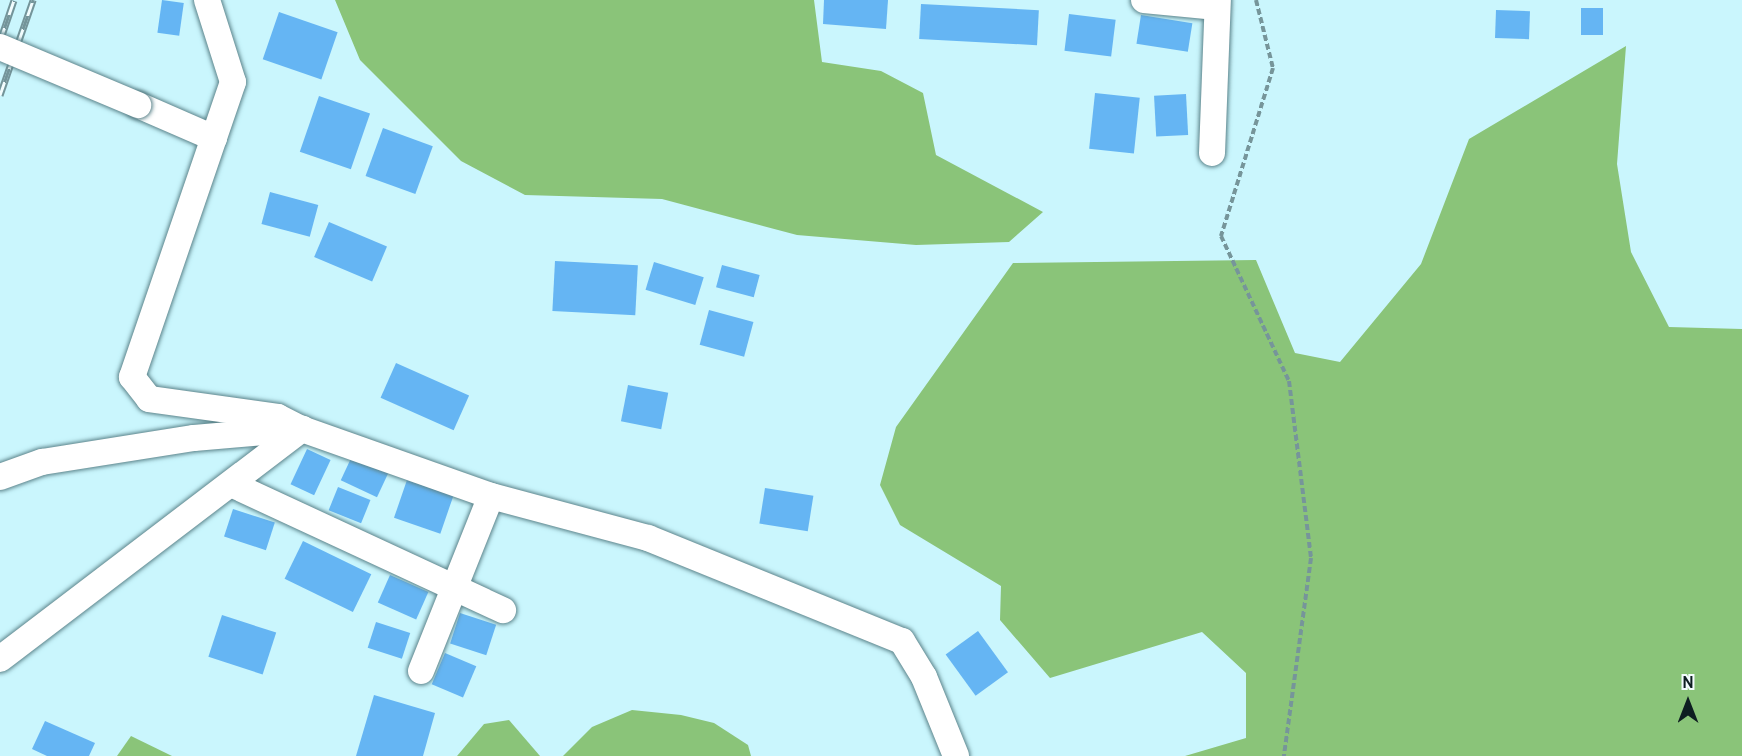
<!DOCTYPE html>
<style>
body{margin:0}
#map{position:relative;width:1742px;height:756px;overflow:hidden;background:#caf6fd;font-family:Overpass,sans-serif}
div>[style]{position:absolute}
.forest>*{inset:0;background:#8ac479}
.building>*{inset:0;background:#65b5f3;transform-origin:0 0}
.path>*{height:4px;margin-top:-2px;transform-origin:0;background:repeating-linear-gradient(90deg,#76959a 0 6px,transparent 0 9px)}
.roads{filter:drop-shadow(0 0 2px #5c848b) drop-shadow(0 0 2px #5c848b)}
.street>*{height:26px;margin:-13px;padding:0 13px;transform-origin:13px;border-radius:13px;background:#fff}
.rail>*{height:7px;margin-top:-3.5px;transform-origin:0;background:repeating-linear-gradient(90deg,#f3fcfd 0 14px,#749499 0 28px);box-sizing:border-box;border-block:2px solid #749499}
.bridges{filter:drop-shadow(0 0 2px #5c848b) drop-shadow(0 0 2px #5c848b)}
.street-bridge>*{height:26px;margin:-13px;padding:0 13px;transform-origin:13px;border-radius:13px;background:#fff}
span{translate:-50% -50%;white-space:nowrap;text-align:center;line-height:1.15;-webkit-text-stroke:6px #f3fcfd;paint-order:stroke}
.north{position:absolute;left:1658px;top:672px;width:60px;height:60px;-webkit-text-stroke:4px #f3fcfd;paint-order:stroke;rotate:0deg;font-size:16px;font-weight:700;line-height:24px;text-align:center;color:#0e1e21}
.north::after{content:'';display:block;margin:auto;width:21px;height:27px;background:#0e1e21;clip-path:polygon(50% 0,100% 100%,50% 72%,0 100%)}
</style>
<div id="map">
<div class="forest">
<i style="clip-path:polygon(335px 0,814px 0,822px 62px,881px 71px,923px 93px,936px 155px,1043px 212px,1009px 242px,916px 245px,797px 235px,662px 199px,525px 195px,461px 161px,360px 60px)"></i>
<i style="clip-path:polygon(1626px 46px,1617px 164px,1631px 252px,1669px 327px,1742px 329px,1742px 756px,1185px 756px,1246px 738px,1246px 673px,1202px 632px,1050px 678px,1000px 620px,1001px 586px,900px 525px,880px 485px,896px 427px,1013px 263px,1256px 260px,1295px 353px,1340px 362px,1421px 264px,1469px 139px)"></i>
<i style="clip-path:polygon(632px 710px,681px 715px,714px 723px,748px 745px,751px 756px,563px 756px,592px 727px)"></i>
<i style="clip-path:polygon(509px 720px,540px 756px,457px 756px,484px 724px)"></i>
<i style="clip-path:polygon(131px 736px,172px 756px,117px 756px)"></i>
</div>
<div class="building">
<i style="left:162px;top:0;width:22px;height:33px;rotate:8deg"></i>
<i style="clip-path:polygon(824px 0,888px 0,886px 29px,823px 24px)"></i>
<i style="left:921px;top:4px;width:118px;height:35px;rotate:3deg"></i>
<i style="left:1581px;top:8px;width:22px;height:27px"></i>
<i style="left:1496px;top:10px;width:34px;height:28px;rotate:2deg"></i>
<i style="left:279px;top:12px;width:62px;height:50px;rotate:19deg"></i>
<i style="left:1069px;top:14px;width:47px;height:37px;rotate:7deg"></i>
<i style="left:1141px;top:15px;width:52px;height:29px;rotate:9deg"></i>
<i style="left:1095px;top:93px;width:45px;height:56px;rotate:6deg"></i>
<i style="left:1186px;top:94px;width:41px;height:32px;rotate:87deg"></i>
<i style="left:319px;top:96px;width:54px;height:59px;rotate:19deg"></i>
<i style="left:383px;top:128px;width:53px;height:51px;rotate:20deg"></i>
<i style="left:270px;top:192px;width:50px;height:33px;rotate:15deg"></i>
<i style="left:329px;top:222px;width:63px;height:38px;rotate:23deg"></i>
<i style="left:555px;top:261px;width:83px;height:50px;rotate:3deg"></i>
<i style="left:654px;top:262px;width:52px;height:29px;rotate:17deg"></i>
<i style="left:722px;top:265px;width:39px;height:23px;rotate:15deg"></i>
<i style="left:709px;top:310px;width:46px;height:36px;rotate:15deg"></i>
<i style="left:396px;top:363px;width:80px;height:38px;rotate:24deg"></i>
<i style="left:628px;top:385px;width:41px;height:37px;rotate:11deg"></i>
<i style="left:307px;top:449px;width:26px;height:39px;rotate:25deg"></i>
<i style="left:353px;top:454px;width:40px;height:29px;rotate:25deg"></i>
<i style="left:407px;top:480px;width:49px;height:40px;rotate:19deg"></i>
<i style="left:338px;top:487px;width:35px;height:25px;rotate:22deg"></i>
<i style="left:765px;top:488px;width:49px;height:36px;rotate:9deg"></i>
<i style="left:233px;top:509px;width:44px;height:29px;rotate:18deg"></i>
<i style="left:303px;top:541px;width:76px;height:42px;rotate:26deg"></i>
<i style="left:390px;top:575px;width:42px;height:30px;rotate:24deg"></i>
<i style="left:460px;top:613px;width:38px;height:32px;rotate:18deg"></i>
<i style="left:222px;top:615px;width:57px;height:44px;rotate:18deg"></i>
<i style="left:376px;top:622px;width:36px;height:27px;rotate:18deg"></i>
<i style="left:978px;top:631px;width:51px;height:40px;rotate:54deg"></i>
<i style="left:445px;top:653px;width:34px;height:34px;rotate:23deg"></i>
<i style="clip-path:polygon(374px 695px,435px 713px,423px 756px,356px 756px)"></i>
<i style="clip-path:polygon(45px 721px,95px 743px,89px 756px,47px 756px,32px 749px)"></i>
</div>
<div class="path">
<i style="left:1256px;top:0;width:70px;rotate:76deg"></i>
<i style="left:1273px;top:68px;width:176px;rotate:107.2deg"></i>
<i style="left:1221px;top:236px;width:160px;rotate:64.9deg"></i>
<i style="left:1289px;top:381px;width:178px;rotate:82.9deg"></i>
<i style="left:1311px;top:558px;width:200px;rotate:97.8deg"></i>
</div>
<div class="roads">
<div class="street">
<i style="left:207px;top:0;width:86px;rotate:72.4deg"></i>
<i style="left:233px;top:82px;width:312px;rotate:108.9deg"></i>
<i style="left:132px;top:377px;width:28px;rotate:52deg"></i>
<i style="left:149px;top:399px;width:130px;rotate:7.9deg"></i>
<i style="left:278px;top:417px;width:27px;rotate:27deg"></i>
<i style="left:302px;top:429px;width:201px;rotate:19.5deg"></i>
<i style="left:491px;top:496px;width:163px;rotate:15deg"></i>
<i style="left:648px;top:538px;width:274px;rotate:22.1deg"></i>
<i style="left:902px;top:641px;width:42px;rotate:58.6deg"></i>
<i style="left:924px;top:677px;width:85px;rotate:67.9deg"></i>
<i style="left:1144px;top:0;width:73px;rotate:5.5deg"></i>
<i style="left:138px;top:105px;width:83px;rotate:23.5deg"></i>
<i style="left:1212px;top:153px;width:153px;rotate:-87.8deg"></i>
<i style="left:0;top:477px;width:45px;rotate:-19.7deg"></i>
<i style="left:42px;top:462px;width:154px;rotate:-9deg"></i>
<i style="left:194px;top:438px;width:105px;rotate:-4.9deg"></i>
<i style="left:231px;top:484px;width:300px;rotate:24.9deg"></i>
<i style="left:0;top:659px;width:380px;rotate:-37.3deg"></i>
<i style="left:421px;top:671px;width:188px;rotate:-68.2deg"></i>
</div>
</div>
<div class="rail">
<i style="left:0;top:41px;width:43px;rotate:-71.1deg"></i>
<i style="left:0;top:95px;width:101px;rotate:-70.8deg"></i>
</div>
<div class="bridges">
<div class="street-bridge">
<i style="left:0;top:47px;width:150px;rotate:22.8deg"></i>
</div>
</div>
<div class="north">N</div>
</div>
